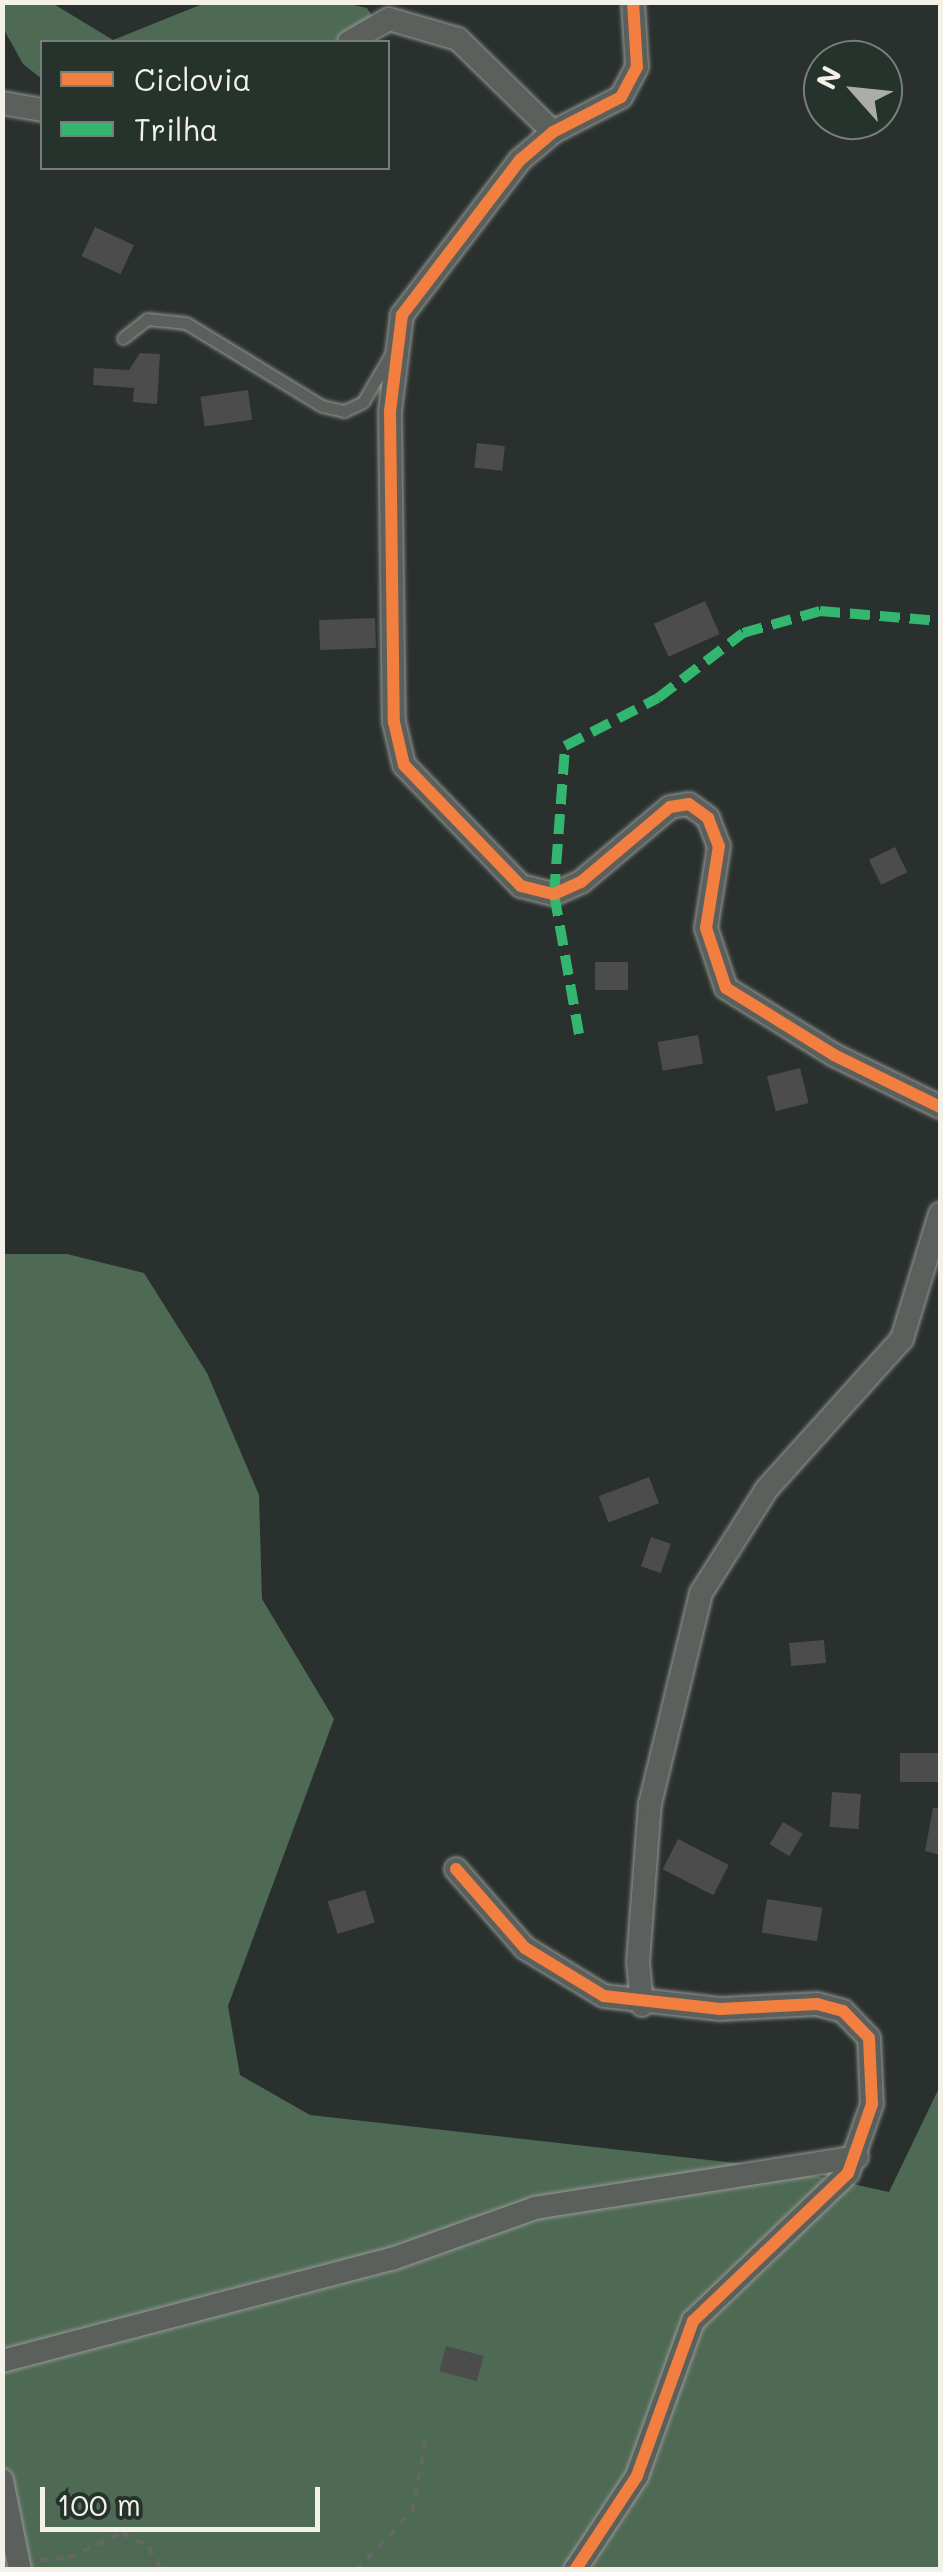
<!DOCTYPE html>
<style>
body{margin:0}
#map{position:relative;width:943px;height:2572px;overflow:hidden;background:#29302d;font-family:Mali,sans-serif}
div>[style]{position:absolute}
.green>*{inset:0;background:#4e6954}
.building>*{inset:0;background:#4b4c4b;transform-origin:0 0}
.path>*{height:4px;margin-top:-2px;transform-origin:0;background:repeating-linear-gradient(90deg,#646764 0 8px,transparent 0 16px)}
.roads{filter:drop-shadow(0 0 2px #969996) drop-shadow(0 0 2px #969996)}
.service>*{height:11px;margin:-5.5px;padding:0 5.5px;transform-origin:5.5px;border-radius:5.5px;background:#5c605c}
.minor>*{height:22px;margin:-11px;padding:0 11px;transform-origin:11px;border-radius:11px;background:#5c605c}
.quiet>*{height:10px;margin-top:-5px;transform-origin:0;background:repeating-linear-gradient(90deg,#33b770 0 20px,transparent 0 30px)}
.cycleway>*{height:12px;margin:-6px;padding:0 6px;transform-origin:6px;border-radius:6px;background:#f27e40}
span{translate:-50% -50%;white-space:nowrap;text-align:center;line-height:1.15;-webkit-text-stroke:8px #26332d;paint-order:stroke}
.frame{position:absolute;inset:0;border:5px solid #f4f1e8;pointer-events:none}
.legend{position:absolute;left:40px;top:40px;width:350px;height:130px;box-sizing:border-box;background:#26332d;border:2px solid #787f78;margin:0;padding:12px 18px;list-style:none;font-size:30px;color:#f4f1e8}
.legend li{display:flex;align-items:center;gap:20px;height:50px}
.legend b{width:50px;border:2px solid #787f78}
.north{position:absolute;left:803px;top:40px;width:100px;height:100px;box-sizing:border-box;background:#26332d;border:2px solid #787f78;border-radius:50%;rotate:297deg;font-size:28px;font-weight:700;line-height:40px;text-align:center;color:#f4f1e8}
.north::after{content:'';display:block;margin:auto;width:35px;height:45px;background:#adada7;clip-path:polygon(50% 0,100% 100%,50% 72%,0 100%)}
.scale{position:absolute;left:40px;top:2487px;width:280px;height:45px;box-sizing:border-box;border:5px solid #f4f1e8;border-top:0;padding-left:12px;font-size:30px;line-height:35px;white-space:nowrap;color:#f4f1e8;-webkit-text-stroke:8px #26332d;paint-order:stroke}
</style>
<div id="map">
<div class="green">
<i style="clip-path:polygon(2px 3px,52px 3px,113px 40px,205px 3px,345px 3px,367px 8px,377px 23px,353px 42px,42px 42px,42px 79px,23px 64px,3px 28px)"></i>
<i style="clip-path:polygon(2px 1254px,67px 1254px,144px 1273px,207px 1373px,259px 1495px,262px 1599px,334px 1719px,228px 2006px,240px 2075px,310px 2115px,780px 2168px,889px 2192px,940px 2086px,940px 2569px,3px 2570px)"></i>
</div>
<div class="building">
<i style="left:95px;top:227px;width:43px;height:32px;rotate:25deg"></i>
<i style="clip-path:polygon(140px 353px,160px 354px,157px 404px,133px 402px,134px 388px,93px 385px,94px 368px,129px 370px)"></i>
<i style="left:248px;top:390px;width:30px;height:48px;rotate:82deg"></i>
<i style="left:477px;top:443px;width:28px;height:25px;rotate:6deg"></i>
<i style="left:705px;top:601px;width:36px;height:56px;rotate:66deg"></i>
<i style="left:375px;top:618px;width:30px;height:56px;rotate:88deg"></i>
<i style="left:895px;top:847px;width:28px;height:29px;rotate:64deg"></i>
<i style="left:595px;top:962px;width:33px;height:28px"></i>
<i style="left:698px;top:1035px;width:29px;height:41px;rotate:80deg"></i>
<i style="left:800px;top:1068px;width:36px;height:34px;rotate:76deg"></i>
<i style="left:649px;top:1477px;width:28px;height:54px;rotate:69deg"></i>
<i style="left:651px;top:1537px;width:21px;height:31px;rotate:19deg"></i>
<i style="left:824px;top:1640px;width:23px;height:35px;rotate:85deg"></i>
<i style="left:940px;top:1753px;width:29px;height:40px;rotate:90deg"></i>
<i style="left:832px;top:1792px;width:29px;height:35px;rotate:4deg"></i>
<i style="clip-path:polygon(933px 1808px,940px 1808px,940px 1855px,925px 1851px)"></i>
<i style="left:783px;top:1822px;width:23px;height:26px;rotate:31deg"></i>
<i style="left:678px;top:1839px;width:57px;height:34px;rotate:27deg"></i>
<i style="left:365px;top:1890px;width:34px;height:39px;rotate:73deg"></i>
<i style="left:767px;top:1899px;width:56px;height:34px;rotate:9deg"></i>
<i style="left:446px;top:2346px;width:39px;height:26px;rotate:15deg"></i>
</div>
<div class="path">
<i style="left:40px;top:2560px;width:28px;rotate:-4deg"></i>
<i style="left:68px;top:2558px;width:60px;rotate:-24.8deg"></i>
<i style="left:122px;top:2533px;width:30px;rotate:27deg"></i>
<i style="left:149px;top:2547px;width:26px;rotate:62deg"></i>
<i style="left:356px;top:2570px;width:81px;rotate:-46deg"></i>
<i style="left:412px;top:2512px;width:78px;rotate:-79deg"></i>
</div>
<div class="roads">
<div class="service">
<i style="left:123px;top:338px;width:31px;rotate:-38deg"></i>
<i style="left:147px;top:319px;width:39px;rotate:6deg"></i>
<i style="left:186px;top:323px;width:159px;rotate:31.4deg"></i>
<i style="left:322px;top:406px;width:23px;rotate:13deg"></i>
<i style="left:344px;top:411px;width:21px;rotate:-25deg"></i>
<i style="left:363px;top:402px;width:56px;rotate:-59.7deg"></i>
</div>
<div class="minor">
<i style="left:633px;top:2px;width:65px;rotate:86.5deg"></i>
<i style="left:637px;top:67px;width:34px;rotate:118deg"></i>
<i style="left:621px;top:97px;width:76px;rotate:152.8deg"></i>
<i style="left:553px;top:132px;width:43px;rotate:139.7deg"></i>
<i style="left:520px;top:160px;width:195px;rotate:127.3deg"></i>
<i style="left:402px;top:315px;width:98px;rotate:97.1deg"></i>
<i style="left:390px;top:412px;width:310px;rotate:89.3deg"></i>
<i style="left:394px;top:722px;width:44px;rotate:76.9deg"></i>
<i style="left:404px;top:765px;width:168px;rotate:46deg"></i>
<i style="left:521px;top:886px;width:34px;rotate:14deg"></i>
<i style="left:554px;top:894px;width:30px;rotate:-24deg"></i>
<i style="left:581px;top:882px;width:116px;rotate:-40.1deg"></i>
<i style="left:670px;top:807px;width:19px;rotate:-9deg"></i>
<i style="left:689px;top:804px;width:24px;rotate:36deg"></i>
<i style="left:708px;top:818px;width:30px;rotate:69deg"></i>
<i style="left:719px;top:846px;width:83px;rotate:99deg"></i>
<i style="left:706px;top:928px;width:63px;rotate:71.6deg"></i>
<i style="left:726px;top:988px;width:127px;rotate:31.8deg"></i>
<i style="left:834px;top:1055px;width:118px;rotate:26.1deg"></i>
<i style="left:349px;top:42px;width:46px;rotate:-29.9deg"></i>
<i style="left:389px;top:19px;width:72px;rotate:16.2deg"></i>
<i style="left:458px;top:39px;width:133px;rotate:44.4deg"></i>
<i style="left:2px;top:103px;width:41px;rotate:9.9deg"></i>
<i style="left:456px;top:1869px;width:105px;rotate:48.9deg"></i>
<i style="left:525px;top:1948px;width:92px;rotate:31.3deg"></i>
<i style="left:604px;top:1996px;width:117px;rotate:6.4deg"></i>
<i style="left:720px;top:2009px;width:97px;rotate:-3deg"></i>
<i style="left:817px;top:2004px;width:27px;rotate:15deg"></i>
<i style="left:843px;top:2011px;width:37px;rotate:46deg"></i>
<i style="left:869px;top:2038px;width:66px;rotate:87.4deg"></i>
<i style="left:872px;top:2104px;width:73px;rotate:109.2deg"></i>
<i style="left:848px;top:2173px;width:214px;rotate:136.3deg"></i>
<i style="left:693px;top:2321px;width:165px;rotate:109.9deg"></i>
<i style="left:637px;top:2476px;width:113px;rotate:123.4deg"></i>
<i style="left:642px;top:2005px;width:43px;rotate:-95.3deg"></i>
<i style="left:638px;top:1962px;width:158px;rotate:-85.7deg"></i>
<i style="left:650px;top:1804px;width:217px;rotate:-76.4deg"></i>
<i style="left:701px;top:1593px;width:122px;rotate:-57.7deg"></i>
<i style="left:766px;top:1490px;width:203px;rotate:-48deg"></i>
<i style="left:902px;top:1339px;width:131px;rotate:-73.1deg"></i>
<i style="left:2px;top:2361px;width:403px;rotate:-14.7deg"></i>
<i style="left:392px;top:2259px;width:152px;rotate:-19.6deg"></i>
<i style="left:535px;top:2208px;width:326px;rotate:-9deg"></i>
<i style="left:2px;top:2480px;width:92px;rotate:78.7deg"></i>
</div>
</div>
<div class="quiet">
<i style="left:579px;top:1034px;width:142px;rotate:-100.1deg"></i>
<i style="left:554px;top:894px;width:148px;rotate:-85.7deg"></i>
<i style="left:565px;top:746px;width:105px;rotate:-27.3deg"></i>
<i style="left:658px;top:698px;width:107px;rotate:-37.4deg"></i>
<i style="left:743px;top:633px;width:80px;rotate:-15.9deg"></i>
<i style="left:820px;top:611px;width:120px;rotate:4.8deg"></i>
</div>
<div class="cycleway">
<i style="left:633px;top:2px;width:65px;rotate:86.5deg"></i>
<i style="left:637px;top:67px;width:34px;rotate:118deg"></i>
<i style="left:621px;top:97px;width:76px;rotate:152.8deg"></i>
<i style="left:553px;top:132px;width:43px;rotate:139.7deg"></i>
<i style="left:520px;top:160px;width:195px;rotate:127.3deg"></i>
<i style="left:402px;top:315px;width:98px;rotate:97.1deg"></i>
<i style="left:390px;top:412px;width:310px;rotate:89.3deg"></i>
<i style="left:394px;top:722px;width:44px;rotate:76.9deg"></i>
<i style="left:404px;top:765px;width:168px;rotate:46deg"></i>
<i style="left:521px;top:886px;width:34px;rotate:14deg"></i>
<i style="left:554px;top:894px;width:30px;rotate:-24deg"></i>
<i style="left:581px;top:882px;width:116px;rotate:-40.1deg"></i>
<i style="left:670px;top:807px;width:19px;rotate:-9deg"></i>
<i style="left:689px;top:804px;width:24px;rotate:36deg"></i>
<i style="left:708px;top:818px;width:30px;rotate:69deg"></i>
<i style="left:719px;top:846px;width:83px;rotate:99deg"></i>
<i style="left:706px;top:928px;width:63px;rotate:71.6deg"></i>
<i style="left:726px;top:988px;width:127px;rotate:31.8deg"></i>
<i style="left:834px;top:1055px;width:118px;rotate:26.1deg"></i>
<i style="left:456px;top:1869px;width:105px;rotate:48.9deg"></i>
<i style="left:525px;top:1948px;width:92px;rotate:31.3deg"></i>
<i style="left:604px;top:1996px;width:117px;rotate:6.4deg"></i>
<i style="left:720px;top:2009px;width:97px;rotate:-3deg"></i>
<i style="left:817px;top:2004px;width:27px;rotate:15deg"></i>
<i style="left:843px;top:2011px;width:37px;rotate:46deg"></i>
<i style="left:869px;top:2038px;width:66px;rotate:87.4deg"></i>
<i style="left:872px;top:2104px;width:73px;rotate:109.2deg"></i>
<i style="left:848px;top:2173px;width:214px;rotate:136.3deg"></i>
<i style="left:693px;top:2321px;width:165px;rotate:109.9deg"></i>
<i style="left:637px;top:2476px;width:113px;rotate:123.4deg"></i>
</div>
<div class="frame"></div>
<ul class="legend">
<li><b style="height:12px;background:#f27e40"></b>Ciclovia</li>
<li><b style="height:12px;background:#33b770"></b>Trilha</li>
</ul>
<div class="north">N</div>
<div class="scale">100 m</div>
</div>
